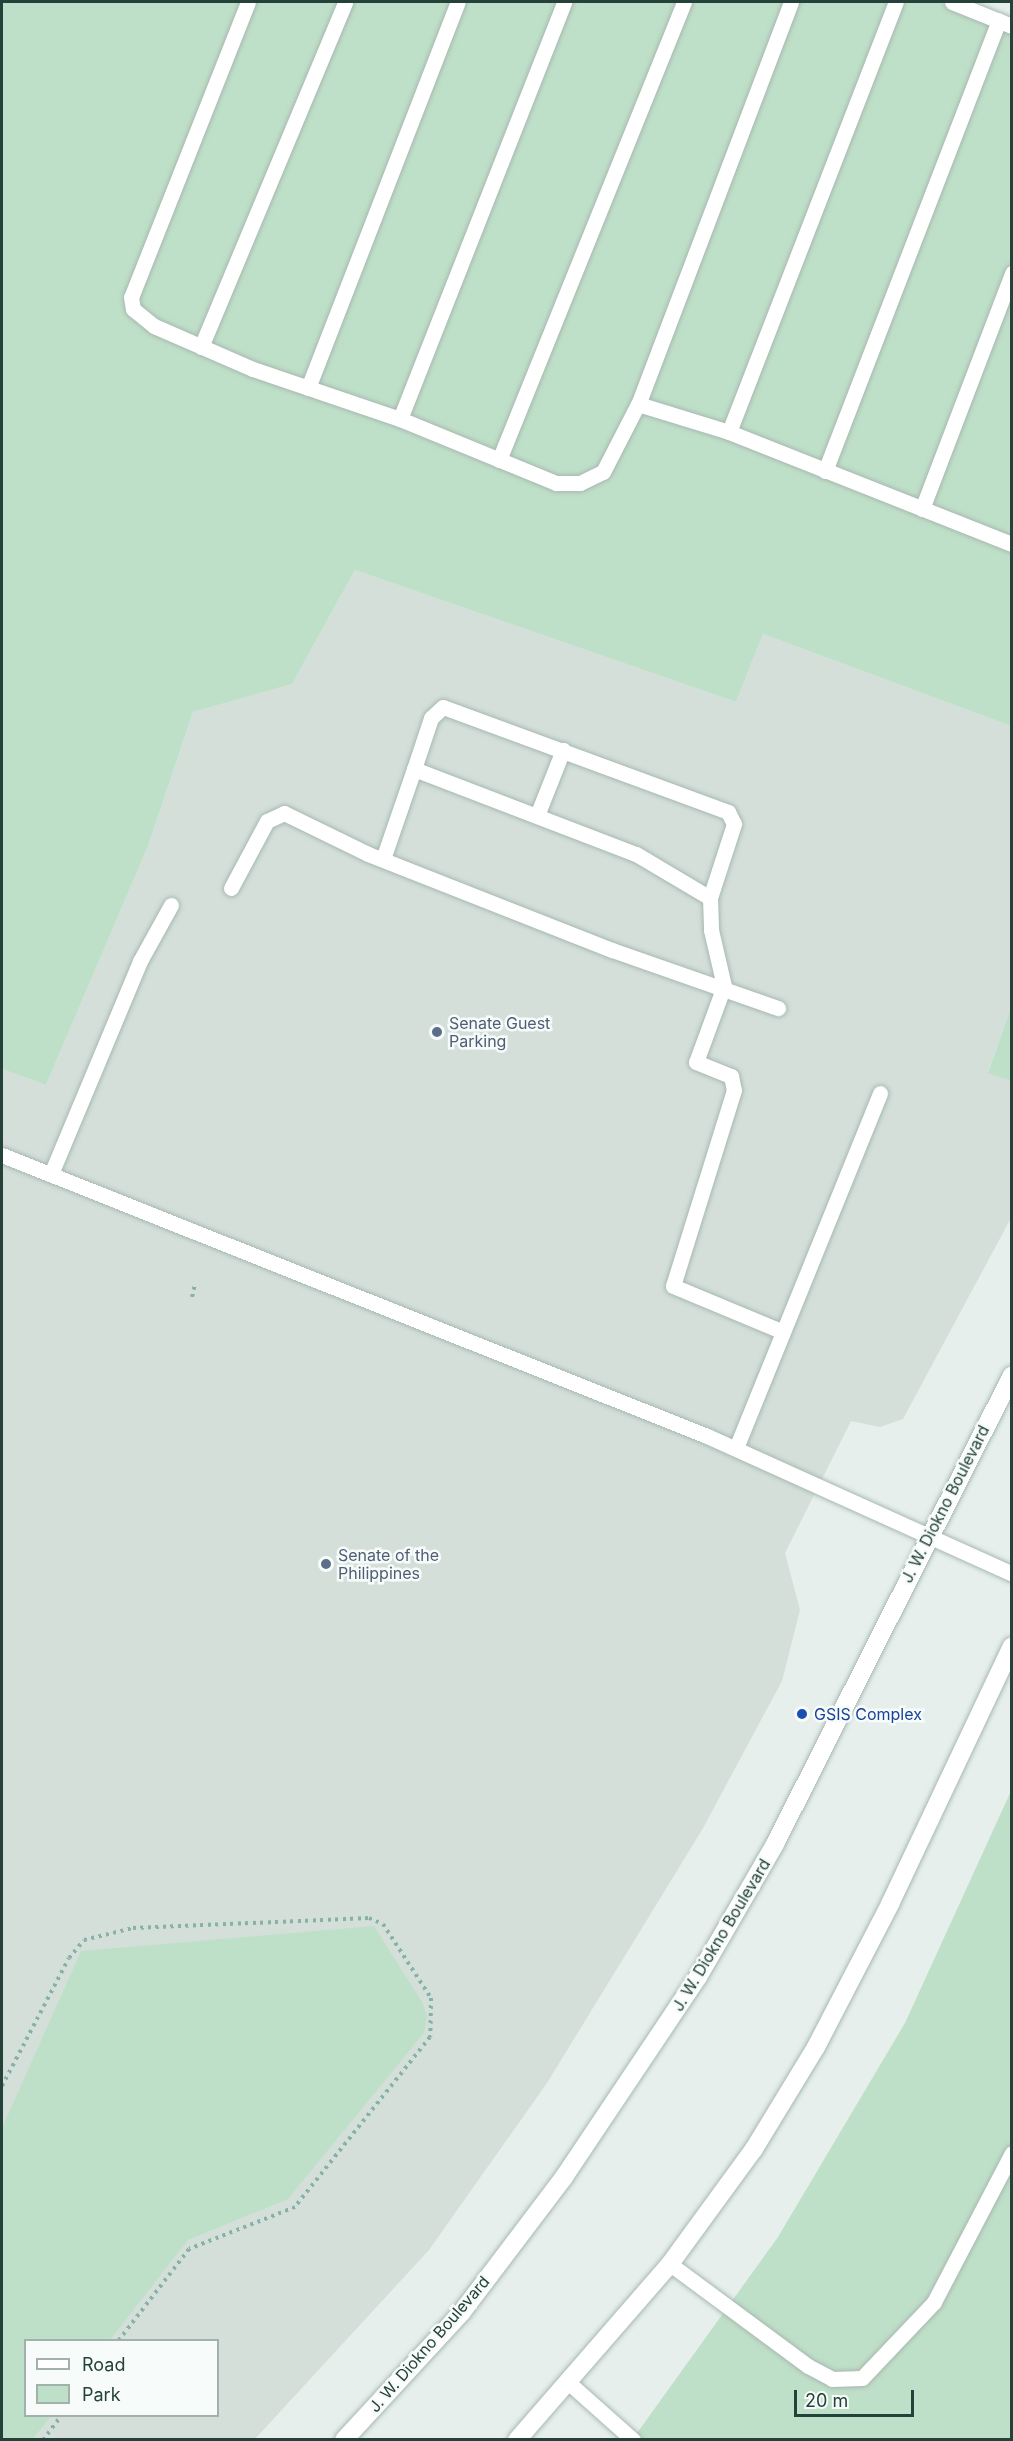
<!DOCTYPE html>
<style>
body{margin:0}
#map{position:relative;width:1013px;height:2441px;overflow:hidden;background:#e6efeb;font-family:Inter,sans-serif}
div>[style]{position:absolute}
.built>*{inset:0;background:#d4dfda}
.green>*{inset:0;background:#bfe0c8}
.path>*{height:4px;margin-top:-2px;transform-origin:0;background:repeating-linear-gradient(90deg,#86b3a5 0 3px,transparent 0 7.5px)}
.roads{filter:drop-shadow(0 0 2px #a8b8b2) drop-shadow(0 0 2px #a8b8b2)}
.lane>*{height:15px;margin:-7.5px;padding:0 7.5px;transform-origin:7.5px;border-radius:7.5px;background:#fff}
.secondary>*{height:18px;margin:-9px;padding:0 9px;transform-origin:9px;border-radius:9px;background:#fff}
.dots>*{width:16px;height:16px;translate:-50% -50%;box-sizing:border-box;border:3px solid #f7fbf9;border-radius:50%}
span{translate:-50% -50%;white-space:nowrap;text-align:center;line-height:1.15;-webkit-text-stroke:5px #f7fbf9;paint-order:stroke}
.service-label{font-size:16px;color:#4e5e75}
.left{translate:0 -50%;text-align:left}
.street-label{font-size:16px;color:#24423a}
.transit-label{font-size:16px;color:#164399}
.frame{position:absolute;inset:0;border:3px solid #24423a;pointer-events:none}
.legend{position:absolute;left:24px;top:2339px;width:195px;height:78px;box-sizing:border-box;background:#f7fbf9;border:2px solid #a3b1ad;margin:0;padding:8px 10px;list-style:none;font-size:18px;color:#24423a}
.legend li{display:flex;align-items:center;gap:12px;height:30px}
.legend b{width:30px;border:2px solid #a3b1ad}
.scale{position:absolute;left:794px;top:2390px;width:120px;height:27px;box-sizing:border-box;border:3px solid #24423a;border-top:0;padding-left:8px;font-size:18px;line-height:21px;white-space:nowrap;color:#24423a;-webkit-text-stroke:4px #f7fbf9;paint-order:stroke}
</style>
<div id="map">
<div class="built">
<i style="clip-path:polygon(evenodd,355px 570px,736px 702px,763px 634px,1011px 726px,1011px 1007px,988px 1072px,1011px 1081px,1011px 1218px,903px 1419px,880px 1427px,851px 1421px,785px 1553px,800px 1610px,782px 1681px,702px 1830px,547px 2083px,429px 2250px,255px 2439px,2px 2439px,2px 1069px,46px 1085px,148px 846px,193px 712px,292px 684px,355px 570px,26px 2340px,218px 2340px,218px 2416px,26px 2416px,26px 2340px)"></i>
</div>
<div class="green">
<i style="clip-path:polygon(2px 2px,940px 2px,1011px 31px,1011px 726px,763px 634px,736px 702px,355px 570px,292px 684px,193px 712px,148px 846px,46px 1085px,2px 1069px)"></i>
<i style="clip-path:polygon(1011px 1007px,1011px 1081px,988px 1073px)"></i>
<i style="clip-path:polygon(1011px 1791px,1011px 2439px,632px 2440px,778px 2237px,905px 2023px)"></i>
<i style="clip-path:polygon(374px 1926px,422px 2002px,427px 2016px,424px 2033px,288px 2199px,188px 2240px,110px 2340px,26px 2340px,26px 2416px,51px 2416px,33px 2439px,2px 2439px,2px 2128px,81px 1951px)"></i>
</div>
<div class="path">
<i style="left:192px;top:1297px;width:13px;rotate:-77deg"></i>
<i style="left:2px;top:2086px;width:144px;rotate:-62.4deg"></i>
<i style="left:69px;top:1958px;width:23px;rotate:-50deg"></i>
<i style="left:84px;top:1940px;width:50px;rotate:-13.8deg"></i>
<i style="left:133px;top:1928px;width:236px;rotate:-2.4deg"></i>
<i style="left:369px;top:1918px;width:15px;rotate:23deg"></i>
<i style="left:383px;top:1924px;width:88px;rotate:57deg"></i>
<i style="left:431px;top:1998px;width:39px;rotate:91deg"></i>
<i style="left:430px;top:2037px;width:217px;rotate:128.5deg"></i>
<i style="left:295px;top:2207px;width:114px;rotate:158.4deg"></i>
<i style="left:189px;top:2249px;width:115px;rotate:127.6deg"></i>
<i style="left:43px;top:2440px;width:30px;rotate:-53deg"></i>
</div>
<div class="roads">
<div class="lane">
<i style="left:248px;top:2px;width:317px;rotate:111.6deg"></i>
<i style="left:131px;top:297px;width:12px;rotate:81deg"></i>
<i style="left:133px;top:309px;width:27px;rotate:39deg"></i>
<i style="left:154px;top:326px;width:108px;rotate:23.5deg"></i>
<i style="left:253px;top:369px;width:155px;rotate:18.8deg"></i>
<i style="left:400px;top:419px;width:169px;rotate:22.3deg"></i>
<i style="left:556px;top:483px;width:24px"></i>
<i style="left:580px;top:483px;width:25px;rotate:-26deg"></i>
<i style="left:603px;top:472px;width:76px;rotate:-62.8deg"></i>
<i style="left:791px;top:2px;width:430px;rotate:110.8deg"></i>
<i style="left:638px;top:404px;width:95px;rotate:17.1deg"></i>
<i style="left:729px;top:432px;width:304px;rotate:21.6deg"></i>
<i style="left:952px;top:2px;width:65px;rotate:21.8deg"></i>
<i style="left:201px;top:347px;width:374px;rotate:-67.3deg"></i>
<i style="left:308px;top:388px;width:414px;rotate:-68.8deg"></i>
<i style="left:400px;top:419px;width:448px;rotate:-68.5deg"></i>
<i style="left:729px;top:432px;width:461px;rotate:-68.8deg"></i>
<i style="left:499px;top:460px;width:494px;rotate:-68deg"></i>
<i style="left:825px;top:471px;width:483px;rotate:-68.9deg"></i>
<i style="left:922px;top:509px;width:253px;rotate:-69.1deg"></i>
<i style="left:414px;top:769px;width:54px;rotate:-71.6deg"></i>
<i style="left:431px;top:718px;width:16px;rotate:-43deg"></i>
<i style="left:443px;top:707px;width:304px;rotate:20.2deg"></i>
<i style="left:728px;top:812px;width:13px;rotate:63deg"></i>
<i style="left:734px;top:824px;width:78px;rotate:108deg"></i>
<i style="left:538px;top:813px;width:68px;rotate:-68.4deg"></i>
<i style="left:383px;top:859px;width:95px;rotate:-71deg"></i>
<i style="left:414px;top:769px;width:238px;rotate:21deg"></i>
<i style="left:636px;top:854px;width:86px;rotate:30.7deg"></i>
<i style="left:710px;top:898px;width:32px;rotate:88deg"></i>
<i style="left:711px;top:930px;width:57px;rotate:76.9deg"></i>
<i style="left:724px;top:986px;width:81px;rotate:110.2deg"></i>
<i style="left:696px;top:1062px;width:38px;rotate:22deg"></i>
<i style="left:731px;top:1076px;width:14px;rotate:78deg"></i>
<i style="left:734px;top:1090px;width:205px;rotate:107.3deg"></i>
<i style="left:673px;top:1286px;width:117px;rotate:22.6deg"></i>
<i style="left:231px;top:888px;width:76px;rotate:-61.8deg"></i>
<i style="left:267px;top:821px;width:19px;rotate:-25deg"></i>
<i style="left:284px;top:813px;width:93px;rotate:26deg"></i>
<i style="left:368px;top:854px;width:262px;rotate:21.5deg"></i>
<i style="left:612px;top:950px;width:176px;rotate:19.3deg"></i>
<i style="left:2px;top:1155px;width:759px;rotate:21.73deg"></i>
<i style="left:707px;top:1436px;width:335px;rotate:24.3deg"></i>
<i style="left:51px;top:1174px;width:231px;rotate:-67.3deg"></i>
<i style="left:140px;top:961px;width:64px;rotate:-61deg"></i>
<i style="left:736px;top:1448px;width:383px;rotate:-67.9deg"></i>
<i style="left:670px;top:2264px;width:172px;rotate:36.5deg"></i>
<i style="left:808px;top:2366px;width:27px;rotate:28deg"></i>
<i style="left:832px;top:2379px;width:30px;rotate:-2deg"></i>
<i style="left:862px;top:2378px;width:105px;rotate:-46.5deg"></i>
<i style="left:934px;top:2302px;width:168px;rotate:-62.4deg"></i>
<i style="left:569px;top:2383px;width:86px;rotate:41.7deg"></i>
</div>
<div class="secondary">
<i style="left:344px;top:2440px;width:174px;rotate:-47.3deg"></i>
<i style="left:462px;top:2312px;width:169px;rotate:-52.9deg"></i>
<i style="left:564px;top:2177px;width:241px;rotate:-56.2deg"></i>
<i style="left:698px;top:1977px;width:154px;rotate:-59.9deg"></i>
<i style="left:775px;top:1844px;width:525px;rotate:-63.19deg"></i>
<i style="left:517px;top:2440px;width:233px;rotate:-49deg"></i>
<i style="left:670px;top:2264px;width:142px;rotate:-53.9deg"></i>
<i style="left:754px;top:2149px;width:119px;rotate:-58.7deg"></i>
<i style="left:816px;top:2047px;width:161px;rotate:-62.6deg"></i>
<i style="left:890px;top:1904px;width:285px;rotate:-64.7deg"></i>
</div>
</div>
<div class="dots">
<i style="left:437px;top:1032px;background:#5c6f8a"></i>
<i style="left:326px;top:1564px;background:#5c6f8a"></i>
<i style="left:802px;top:1714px;background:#1a4fb4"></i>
</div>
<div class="service-label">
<span class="left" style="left:449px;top:1032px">Senate Guest<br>Parking</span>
<span class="left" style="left:338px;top:1564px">Senate of the<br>Philippines</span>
</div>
<div class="street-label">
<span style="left:945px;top:1504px;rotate:-63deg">J. W. Diokno Boulevard</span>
<span style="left:721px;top:1935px;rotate:-59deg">J. W. Diokno Boulevard</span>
<span style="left:429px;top:2344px;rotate:-49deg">J. W. Diokno Boulevard</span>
</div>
<div class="transit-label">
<span class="left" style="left:814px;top:1714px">GSIS Complex</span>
</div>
<div class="frame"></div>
<ul class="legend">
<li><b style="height:8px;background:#fff"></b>Road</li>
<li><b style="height:16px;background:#bfe0c8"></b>Park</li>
</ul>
<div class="scale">20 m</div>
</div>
